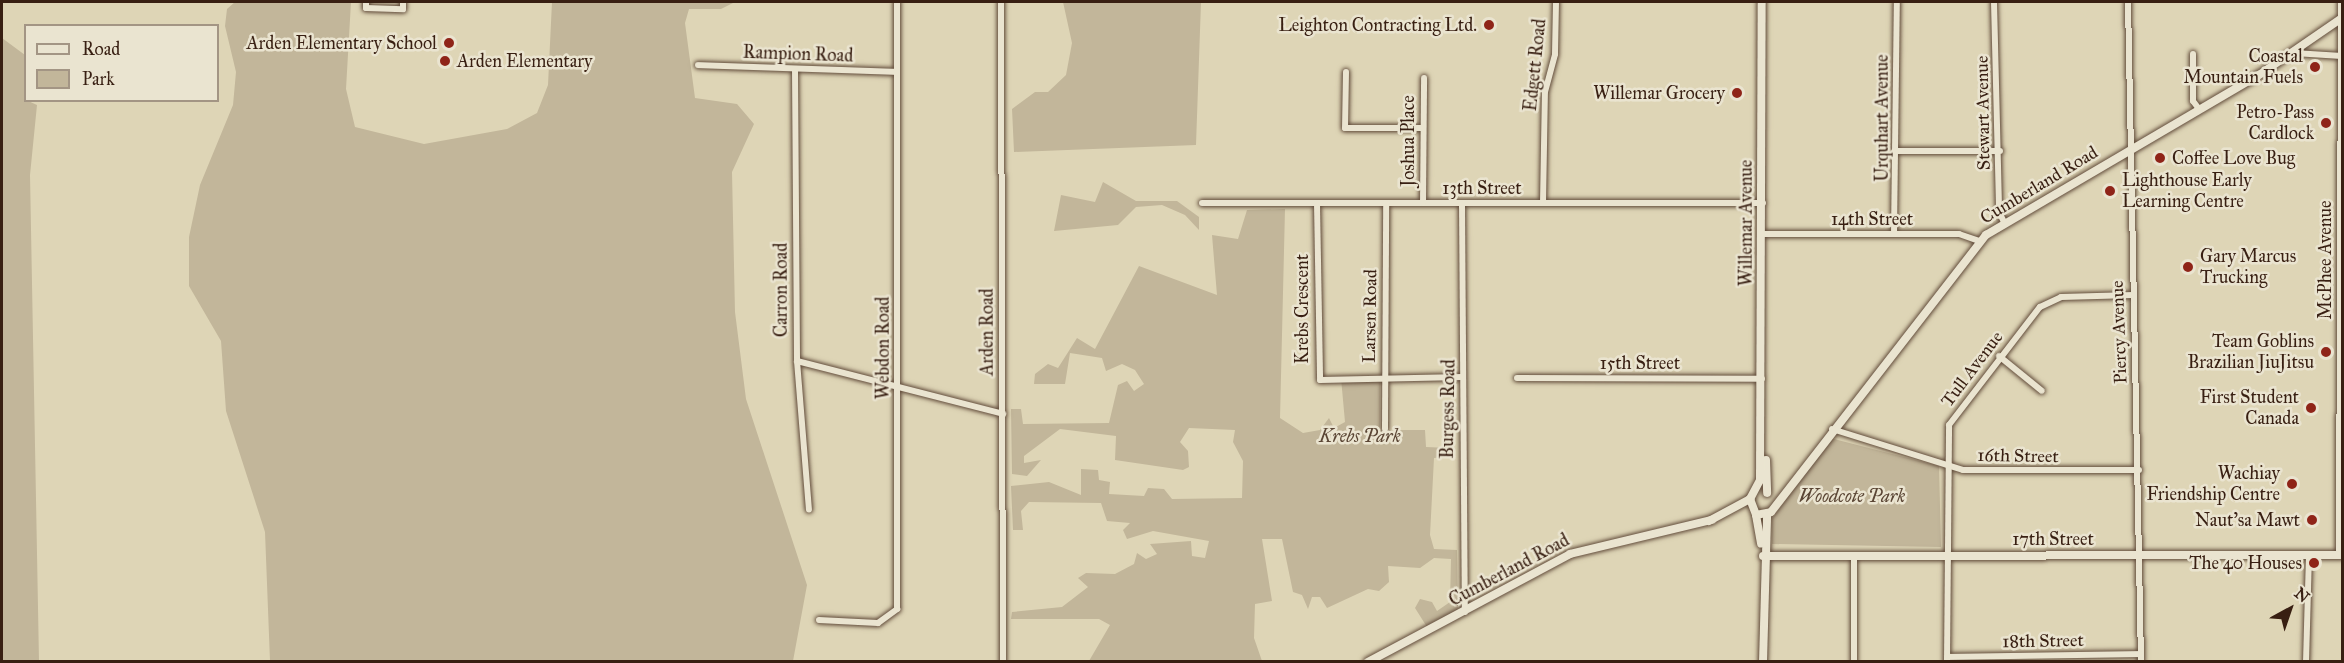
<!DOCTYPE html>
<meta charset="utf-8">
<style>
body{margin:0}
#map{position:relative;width:2344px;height:663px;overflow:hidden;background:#ded5b6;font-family:"IM FELL Great Primer",serif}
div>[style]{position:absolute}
.green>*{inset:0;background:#c2b69a}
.roads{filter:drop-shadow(0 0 2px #624c3b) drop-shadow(0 0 2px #624c3b)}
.minor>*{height:6px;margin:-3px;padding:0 3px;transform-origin:3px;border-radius:3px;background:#eae4d0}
.tertiary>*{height:8px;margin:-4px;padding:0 4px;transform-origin:4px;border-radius:4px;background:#eae4d0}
.dots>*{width:16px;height:16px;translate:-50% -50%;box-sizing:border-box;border:3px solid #eae4d0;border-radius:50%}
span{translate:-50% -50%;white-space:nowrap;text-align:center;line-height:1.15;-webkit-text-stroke:5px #eae4d0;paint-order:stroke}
.poi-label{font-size:18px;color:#381f12}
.right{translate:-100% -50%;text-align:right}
.left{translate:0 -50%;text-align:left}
.street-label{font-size:18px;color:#381f12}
.park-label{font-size:18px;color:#5a4534;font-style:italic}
.frame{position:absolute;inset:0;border:3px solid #381f12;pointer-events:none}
.legend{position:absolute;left:24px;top:24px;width:195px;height:78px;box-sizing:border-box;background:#eae4d0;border:2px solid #a39584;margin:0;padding:8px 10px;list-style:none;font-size:18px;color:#381f12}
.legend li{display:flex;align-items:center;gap:12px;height:30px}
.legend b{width:30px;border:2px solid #a39584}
.north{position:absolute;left:2260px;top:579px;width:60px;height:60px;-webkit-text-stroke:4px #eae4d0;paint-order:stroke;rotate:40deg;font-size:16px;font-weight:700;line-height:24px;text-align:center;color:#381f12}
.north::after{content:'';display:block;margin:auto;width:21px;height:27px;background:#381f12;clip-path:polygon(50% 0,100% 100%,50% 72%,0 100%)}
</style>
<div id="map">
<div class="green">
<i style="clip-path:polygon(235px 2px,351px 2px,346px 89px,355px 127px,424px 144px,507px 129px,537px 113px,548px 85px,552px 2px,735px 2px,721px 9px,689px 9px,685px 23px,695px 98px,737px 104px,754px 124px,732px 172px,735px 312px,746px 399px,807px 585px,793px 661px,270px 661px,265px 532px,226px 411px,221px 341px,189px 286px,189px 237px,200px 185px,233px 105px,236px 72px,225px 26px,227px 9px)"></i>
<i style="clip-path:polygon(1063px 2px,1201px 2px,1196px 145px,1014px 152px,1012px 109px,1035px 92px,1048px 92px,1066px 75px,1072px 43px)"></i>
<i style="clip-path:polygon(2px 38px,25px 55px,26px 100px,37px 105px,30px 175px,39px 661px,2px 661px)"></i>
<i style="clip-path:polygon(1103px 182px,1136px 201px,1177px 201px,1199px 217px,1199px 230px,1185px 215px,1162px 205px,1136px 207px,1118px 225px,1054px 231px,1061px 195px,1095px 202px)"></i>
<i style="clip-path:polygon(1285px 209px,1280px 418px,1303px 433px,1320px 430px,1329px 418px,1334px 428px,1345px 422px,1341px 378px,1380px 381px,1380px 430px,1425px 430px,1426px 447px,1449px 448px,1448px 457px,1434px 458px,1430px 535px,1434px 549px,1457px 550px,1458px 610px,1427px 627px,1415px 608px,1420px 599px,1432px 602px,1437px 611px,1450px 602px,1451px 559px,1434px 558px,1420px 568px,1388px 566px,1389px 582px,1379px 591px,1368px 589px,1327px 608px,1320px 597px,1312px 597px,1308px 609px,1302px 595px,1293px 592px,1282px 539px,1262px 539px,1272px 601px,1255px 604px,1254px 638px,1262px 661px,1089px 661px,1110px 625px,1099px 619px,1011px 619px,1012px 612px,1062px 607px,1088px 587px,1078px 578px,1086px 573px,1115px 574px,1134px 564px,1137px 553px,1146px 559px,1157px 554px,1150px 544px,1191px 541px,1192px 556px,1205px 558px,1209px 541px,1153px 531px,1127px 539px,1123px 530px,1130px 523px,1107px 521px,1101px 503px,1029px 502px,1021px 511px,1023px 530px,1013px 530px,1011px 486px,1049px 482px,1081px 495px,1081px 469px,1098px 470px,1099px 480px,1110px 482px,1109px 494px,1144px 496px,1148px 488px,1164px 489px,1172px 499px,1242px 498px,1243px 461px,1233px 442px,1235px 430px,1189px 428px,1180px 442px,1188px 451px,1189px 467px,1183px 470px,1115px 460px,1116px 436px,1060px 429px,1024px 456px,1024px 463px,1041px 460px,1027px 476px,1012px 474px,1011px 409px,1021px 409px,1023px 424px,1109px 423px,1118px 385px,1127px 381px,1134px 391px,1144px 384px,1135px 370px,1122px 364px,1106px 371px,1102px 358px,1070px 353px,1065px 384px,1034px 384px,1035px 374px,1048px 364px,1058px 368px,1077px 338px,1095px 349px,1139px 266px,1217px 295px,1212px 235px,1238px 239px,1247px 210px)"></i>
<i style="clip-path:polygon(1830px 438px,1939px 466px,1941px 547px,1772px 544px,1772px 519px)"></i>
</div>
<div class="roads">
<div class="minor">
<i style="left:366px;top:2px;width:6px;rotate:90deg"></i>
<i style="left:366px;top:8px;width:37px;rotate:2deg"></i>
<i style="left:403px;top:9px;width:7px;rotate:-90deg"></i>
<i style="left:1001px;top:2px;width:660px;rotate:89.83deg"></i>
<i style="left:1994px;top:2px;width:210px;rotate:88.6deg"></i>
<i style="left:1999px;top:212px;width:11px;rotate:63deg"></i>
<i style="left:2128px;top:2px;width:660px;rotate:88.87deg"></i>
<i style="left:2294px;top:53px;width:48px;rotate:3.6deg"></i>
<i style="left:2193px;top:54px;width:47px;rotate:90deg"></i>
<i style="left:2193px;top:101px;width:10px;rotate:53deg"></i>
<i style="left:698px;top:65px;width:199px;rotate:2deg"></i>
<i style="left:795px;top:69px;width:292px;rotate:89.6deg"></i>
<i style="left:797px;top:361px;width:149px;rotate:85.4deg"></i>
<i style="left:1346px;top:72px;width:56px;rotate:91deg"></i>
<i style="left:1345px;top:128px;width:78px"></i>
<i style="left:1897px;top:151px;width:103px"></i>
<i style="left:1202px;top:203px;width:561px"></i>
<i style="left:1317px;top:203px;width:177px;rotate:89deg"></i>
<i style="left:1320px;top:380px;width:142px;rotate:-1.2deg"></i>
<i style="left:1423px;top:203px;width:125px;rotate:-89.5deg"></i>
<i style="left:1543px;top:203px;width:111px;rotate:-89deg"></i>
<i style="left:1545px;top:92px;width:39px;rotate:-75deg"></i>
<i style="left:1555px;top:54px;width:52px;rotate:-88.9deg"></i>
<i style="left:1462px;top:204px;width:408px;rotate:89.6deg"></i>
<i style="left:1763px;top:234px;width:196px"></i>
<i style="left:1959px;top:234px;width:21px;rotate:19deg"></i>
<i style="left:1894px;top:234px;width:232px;rotate:-89.3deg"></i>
<i style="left:1999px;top:356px;width:55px;rotate:39.1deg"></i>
<i style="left:797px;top:361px;width:213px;rotate:14.4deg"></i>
<i style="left:1517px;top:378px;width:245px;rotate:0.2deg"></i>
<i style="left:1385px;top:429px;width:225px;rotate:-89.7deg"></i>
<i style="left:1832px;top:429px;width:137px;rotate:17.4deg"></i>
<i style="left:1963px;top:470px;width:176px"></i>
<i style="left:2339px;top:555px;width:553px;rotate:-89.79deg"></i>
<i style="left:819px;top:620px;width:59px;rotate:2.9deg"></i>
<i style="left:878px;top:623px;width:24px;rotate:-36deg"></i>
<i style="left:897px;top:609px;width:607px;rotate:-90deg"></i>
<i style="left:1947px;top:657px;width:194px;rotate:-0.9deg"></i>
<i style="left:1854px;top:662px;width:106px;rotate:-90deg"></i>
<i style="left:1947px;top:662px;width:237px;rotate:-89.5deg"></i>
<i style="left:1949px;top:425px;width:149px;rotate:-52.4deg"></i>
<i style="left:2040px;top:307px;width:23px;rotate:-25deg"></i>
<i style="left:2061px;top:297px;width:72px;rotate:-1.6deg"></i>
<i style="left:2306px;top:662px;width:107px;rotate:-88.4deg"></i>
</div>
<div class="tertiary">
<i style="left:1766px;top:460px;width:33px;rotate:88deg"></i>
<i style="left:1750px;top:499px;width:17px;rotate:69deg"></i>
<i style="left:1756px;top:515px;width:15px;rotate:-11deg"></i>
<i style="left:1771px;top:512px;width:351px;rotate:-52.2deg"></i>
<i style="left:1986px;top:235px;width:316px;rotate:-30.4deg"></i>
<i style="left:2259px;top:75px;width:101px;rotate:-34.5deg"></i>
<i style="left:1756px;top:515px;width:29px;rotate:80deg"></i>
<i style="left:1709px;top:521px;width:47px;rotate:-28.2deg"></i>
<i style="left:1750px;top:499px;width:21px;rotate:-62deg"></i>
<i style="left:1760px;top:480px;width:478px;rotate:-89.8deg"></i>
<i style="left:1763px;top:556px;width:579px;rotate:-0.1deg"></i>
<i style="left:1368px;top:662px;width:229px;rotate:-28.1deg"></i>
<i style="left:1570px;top:554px;width:146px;rotate:-13.5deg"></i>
<i style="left:1763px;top:662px;width:147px;rotate:-88.4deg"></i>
</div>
</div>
<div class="dots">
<i style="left:1489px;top:25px;background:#8f2418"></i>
<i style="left:449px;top:43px;background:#8f2418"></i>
<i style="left:445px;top:61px;background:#8f2418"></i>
<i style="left:2315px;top:67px;background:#8f2418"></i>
<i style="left:1737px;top:93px;background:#8f2418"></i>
<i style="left:2326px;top:123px;background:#8f2418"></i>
<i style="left:2160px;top:158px;background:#8f2418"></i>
<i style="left:2110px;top:191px;background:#8f2418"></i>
<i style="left:2188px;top:267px;background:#8f2418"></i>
<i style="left:2326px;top:352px;background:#8f2418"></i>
<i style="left:2311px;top:408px;background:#8f2418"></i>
<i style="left:2292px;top:484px;background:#8f2418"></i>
<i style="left:2312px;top:520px;background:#8f2418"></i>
<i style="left:2314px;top:563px;background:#8f2418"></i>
</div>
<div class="poi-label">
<span class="right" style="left:1477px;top:25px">Leighton Contracting Ltd.</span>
<span class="right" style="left:437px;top:43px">Arden Elementary School</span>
<span class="right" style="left:2303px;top:67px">Coastal<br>Mountain Fuels</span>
<span class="left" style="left:457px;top:61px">Arden Elementary</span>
<span class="right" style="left:1725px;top:93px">Willemar Grocery</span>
<span class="right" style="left:2314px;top:123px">Petro-Pass<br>Cardlock</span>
<span class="left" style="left:2172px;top:158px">Coffee Love Bug</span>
<span class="left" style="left:2122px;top:191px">Lighthouse Early<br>Learning Centre</span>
<span class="left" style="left:2200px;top:267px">Gary Marcus<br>Trucking</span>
<span class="right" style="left:2314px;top:352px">Team Goblins<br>Brazilian JiuJitsu</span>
<span class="right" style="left:2299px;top:408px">First Student<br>Canada</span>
<span class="right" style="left:2280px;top:484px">Wachiay<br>Friendship Centre</span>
<span class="right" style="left:2300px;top:520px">Naut’sa Mawt</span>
<span class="right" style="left:2302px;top:563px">The 40 Houses</span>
</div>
<div class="street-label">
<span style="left:798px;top:54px;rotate:2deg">Rampion Road</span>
<span style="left:1535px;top:65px;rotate:-84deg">Edgett Road</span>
<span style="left:1983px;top:113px;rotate:-91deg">Stewart Avenue</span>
<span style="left:1882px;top:118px;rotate:-90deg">Urquhart Avenue</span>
<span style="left:1408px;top:141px;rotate:-90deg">Joshua Place</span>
<span style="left:2039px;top:185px;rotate:-31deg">Cumberland Road</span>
<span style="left:1482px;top:188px">13th Street</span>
<span style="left:1872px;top:219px">14th Street</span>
<span style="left:1746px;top:223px;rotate:-90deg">Willemar Avenue</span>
<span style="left:2325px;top:260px;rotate:-90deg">McPhee Avenue</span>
<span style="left:781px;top:290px;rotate:-90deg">Carron Road</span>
<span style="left:1302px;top:309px;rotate:-90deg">Krebs Crescent</span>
<span style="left:1370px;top:316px;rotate:-89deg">Larsen Road</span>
<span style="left:987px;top:332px;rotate:-90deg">Arden Road</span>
<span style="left:2119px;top:332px;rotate:-92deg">Piercy Avenue</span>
<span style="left:883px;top:348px;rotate:-90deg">Webdon Road</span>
<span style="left:1640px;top:363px">15th Street</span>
<span style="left:1972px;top:369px;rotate:-53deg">Tull Avenue</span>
<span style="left:1448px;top:409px;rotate:-89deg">Burgess Road</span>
<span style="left:2018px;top:456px;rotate:1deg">16th Street</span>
<span style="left:2053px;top:539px">17th Street</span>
<span style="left:1509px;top:570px;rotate:-28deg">Cumberland Road</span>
<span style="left:2043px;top:641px;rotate:-1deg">18th Street</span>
</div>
<div class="park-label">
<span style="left:1360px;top:436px">Krebs Park</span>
<span style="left:1852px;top:496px">Woodcote Park</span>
</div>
<div class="frame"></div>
<ul class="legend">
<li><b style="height:8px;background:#eae4d0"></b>Road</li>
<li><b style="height:16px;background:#c2b69a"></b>Park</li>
</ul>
<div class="north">N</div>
</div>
